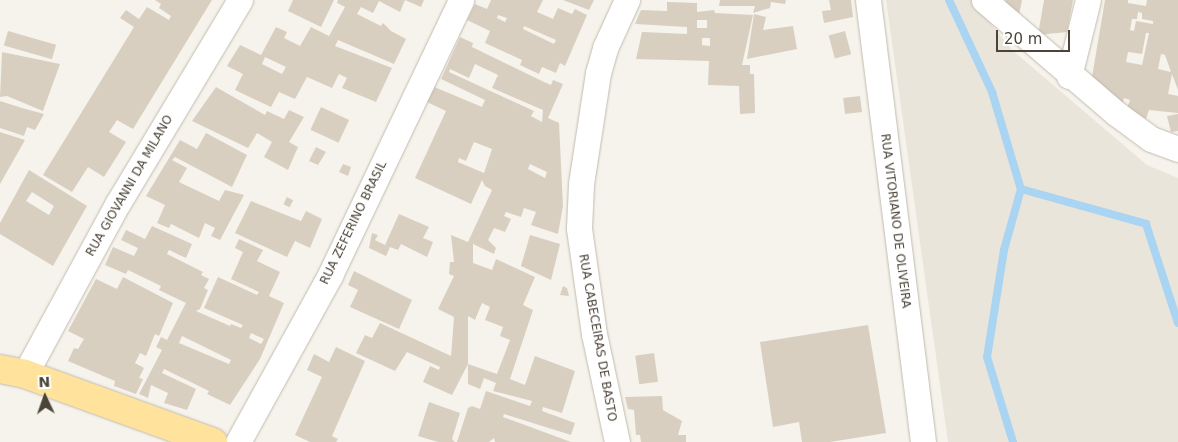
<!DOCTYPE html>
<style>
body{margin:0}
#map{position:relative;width:1178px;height:442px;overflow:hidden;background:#f6f3ec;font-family:"DejaVu Sans",sans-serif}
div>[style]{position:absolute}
.residential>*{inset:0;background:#eae5da}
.stream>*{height:8px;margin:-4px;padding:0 4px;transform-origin:4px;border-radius:4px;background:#a9d4f2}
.building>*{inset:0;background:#d8cfc1;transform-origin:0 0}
.roads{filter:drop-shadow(0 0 1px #c2bbae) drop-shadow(0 0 1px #c2bbae)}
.minor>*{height:25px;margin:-12.5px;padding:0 12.5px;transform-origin:12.5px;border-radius:12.5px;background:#fff}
.major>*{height:28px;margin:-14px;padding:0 14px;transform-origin:14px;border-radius:14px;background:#ffe39c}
span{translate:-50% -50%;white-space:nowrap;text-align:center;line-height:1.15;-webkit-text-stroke:5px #fff;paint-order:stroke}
.street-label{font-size:12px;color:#4b4439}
.north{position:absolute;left:20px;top:372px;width:50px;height:50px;-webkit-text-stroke:4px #fff;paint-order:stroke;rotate:357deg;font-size:14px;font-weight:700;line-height:20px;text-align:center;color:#4b4439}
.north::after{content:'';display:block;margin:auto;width:18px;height:22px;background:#4b4439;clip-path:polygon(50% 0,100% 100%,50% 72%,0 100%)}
.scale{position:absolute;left:996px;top:30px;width:74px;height:22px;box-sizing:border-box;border:2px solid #4b4439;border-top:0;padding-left:6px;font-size:15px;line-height:18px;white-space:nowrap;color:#4b4439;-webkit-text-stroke:4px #fff;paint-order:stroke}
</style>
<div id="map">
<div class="residential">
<i style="clip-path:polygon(886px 0,972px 0,1011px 49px,1147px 165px,1178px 178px,1178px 442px,948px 442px)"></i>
</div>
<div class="stream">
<i style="left:949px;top:0;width:102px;rotate:64.9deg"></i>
<i style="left:992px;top:92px;width:101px;rotate:73.4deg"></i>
<i style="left:1021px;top:189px;width:63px;rotate:105.6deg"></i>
<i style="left:1004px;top:250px;width:108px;rotate:99deg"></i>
<i style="left:987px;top:357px;width:89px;rotate:73deg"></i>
<i style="left:1021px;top:189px;width:130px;rotate:15.6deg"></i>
<i style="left:1146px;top:224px;width:104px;rotate:72.1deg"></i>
</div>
<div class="building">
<i style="clip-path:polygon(155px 0,212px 0,133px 129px,117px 120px,109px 132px,126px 142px,104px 177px,88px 167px,72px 192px,43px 175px,134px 27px,120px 18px,126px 10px,139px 19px,147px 7px,169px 20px,171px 16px,159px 8px,161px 4px)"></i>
<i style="clip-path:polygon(293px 0,334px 0,321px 27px,288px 11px)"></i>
<i style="clip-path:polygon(evenodd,338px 0,424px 0,421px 7px,405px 0,400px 12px,379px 1px,373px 13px,361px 7px,357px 14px,381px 26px,383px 23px,391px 31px,406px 39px,394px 64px,338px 40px,335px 46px,392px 68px,376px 102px,342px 88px,347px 78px,339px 74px,332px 88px,307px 77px,295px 99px,279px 92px,271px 107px,235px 90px,243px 74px,227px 66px,240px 45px,261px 55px,276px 27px,287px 32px,284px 38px,300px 46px,311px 27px,329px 36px,345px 7px,337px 3px,338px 0,265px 57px,286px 67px,282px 74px,262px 64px,265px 57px)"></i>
<i style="clip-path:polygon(evenodd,491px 0,543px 0,537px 12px,553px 19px,558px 8px,572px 14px,575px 9px,587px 15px,565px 66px,560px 63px,556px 73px,542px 67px,539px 74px,520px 65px,522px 60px,485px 43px,490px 31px,467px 20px,475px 4px,487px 9px,491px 0,498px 15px,507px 18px,505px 22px,497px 18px,498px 15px,491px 0,524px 26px,556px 40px,554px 44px,523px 29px,524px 26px)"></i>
<i style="clip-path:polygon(563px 0,594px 0,589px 10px)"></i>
<i style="clip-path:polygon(720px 0,786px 0,785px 4px,771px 2px,770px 8px,753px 13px,755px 6px,719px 6px)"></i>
<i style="clip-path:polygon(829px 0,851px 0,853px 17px,824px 23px,822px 11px,831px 10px)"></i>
<i style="clip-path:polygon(1006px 0,1022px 0,1018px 20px,1004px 8px)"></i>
<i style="clip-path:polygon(1044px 0,1073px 0,1067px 32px,1038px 35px)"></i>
<i style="clip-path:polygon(evenodd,1105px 0,1128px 0,1128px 3px,1146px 6px,1147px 0,1178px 0,1178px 90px,1172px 74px,1168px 94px,1178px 96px,1178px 113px,1149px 110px,1146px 119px,1127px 108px,1130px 100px,1124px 98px,1122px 106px,1092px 77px,1105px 0,1138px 12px,1142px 13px,1142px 19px,1153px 21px,1153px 24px,1136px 21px,1134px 31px,1130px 30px,1132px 19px,1137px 19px,1138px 12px,1105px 0,1146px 33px,1149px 33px,1142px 65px,1126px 62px,1128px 52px,1142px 54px,1146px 33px,1105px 0,1161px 54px,1165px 55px,1171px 72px,1158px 69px,1161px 54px)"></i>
<i style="clip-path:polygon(evenodd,667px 2px,697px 3px,697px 12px,714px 10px,715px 13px,753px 15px,742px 65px,750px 65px,750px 74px,754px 74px,755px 113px,740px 114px,739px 86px,708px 85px,709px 61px,636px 59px,642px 32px,687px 34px,687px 27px,635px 24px,641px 10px,667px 11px,667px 2px,697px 20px,707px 20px,707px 28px,697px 28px,697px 20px,667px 2px,702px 38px,710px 38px,710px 46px,702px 45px,702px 38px)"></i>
<i style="clip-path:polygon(754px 14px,766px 17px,763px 30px,793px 26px,797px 49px,747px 59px)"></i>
<i style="left:8px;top:31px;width:50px;height:15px;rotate:16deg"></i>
<i style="left:845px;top:31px;width:24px;height:17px;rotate:75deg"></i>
<i style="clip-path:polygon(evenodd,460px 37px,473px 43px,472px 47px,544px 82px,551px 85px,553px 80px,563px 84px,548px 118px,559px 123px,563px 206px,558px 234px,531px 225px,536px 212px,524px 208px,521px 217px,506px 212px,504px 216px,511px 219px,505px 232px,494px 228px,488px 240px,496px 248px,494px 254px,473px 244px,473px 263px,492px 270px,496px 259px,535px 277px,523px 305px,533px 310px,510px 379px,525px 385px,535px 356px,575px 371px,562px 413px,543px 407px,542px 411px,575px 423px,571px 435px,504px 414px,503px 417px,571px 442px,495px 442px,494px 438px,489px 442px,457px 442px,468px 408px,472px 406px,480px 409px,486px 391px,530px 406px,532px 401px,493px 391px,496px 383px,484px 378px,480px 389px,468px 384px,468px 364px,452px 395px,423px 382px,430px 366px,439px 370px,440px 367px,407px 352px,395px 371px,356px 353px,365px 335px,372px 338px,380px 323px,451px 356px,454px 317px,438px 309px,454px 276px,449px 274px,450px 262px,454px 262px,451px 235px,468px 242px,492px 190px,485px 186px,482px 180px,471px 204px,415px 178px,446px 111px,425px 101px,432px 86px,482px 107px,485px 100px,441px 79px,460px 37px,475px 64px,498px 75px,492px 88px,543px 110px,542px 122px,531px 116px,534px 111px,449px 72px,450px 69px,469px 78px,475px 64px,460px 37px,474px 142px,492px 149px,484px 173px,458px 162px,459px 158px,466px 161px,474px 142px,460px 37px,530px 164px,547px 172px,545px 178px,528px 169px,530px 164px,460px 37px,482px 303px,490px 307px,485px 320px,503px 327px,500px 336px,510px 340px,497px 374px,468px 364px,468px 316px,475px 320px,482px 303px)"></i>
<i style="clip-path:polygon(2px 52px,60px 64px,43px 111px,7px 96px,0 97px)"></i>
<i style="clip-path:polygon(216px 87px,265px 115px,267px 111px,284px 119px,289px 110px,304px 117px,289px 142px,298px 147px,288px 170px,264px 157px,272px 142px,257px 133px,248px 148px,192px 121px)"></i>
<i style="left:860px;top:96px;width:16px;height:17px;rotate:83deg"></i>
<i style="clip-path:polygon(0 101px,22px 108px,44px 114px,35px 130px,27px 127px,24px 136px,0 128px)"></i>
<i style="left:321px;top:107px;width:31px;height:25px;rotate:25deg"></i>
<i style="clip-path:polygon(1178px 114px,1178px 131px,1171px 132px,1167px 116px)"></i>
<i style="clip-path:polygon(0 132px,25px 140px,0 184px)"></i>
<i style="clip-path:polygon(206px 133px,247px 155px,232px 187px,175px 157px,172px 160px,187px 168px,179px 182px,219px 201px,225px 190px,244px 195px,220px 240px,211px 236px,215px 228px,205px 223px,199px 238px,171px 224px,169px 228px,157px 223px,165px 205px,146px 196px,180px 140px,197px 149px)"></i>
<i style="clip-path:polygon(316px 147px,326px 152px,318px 165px,309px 161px)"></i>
<i style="clip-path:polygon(343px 164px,351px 167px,348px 176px,339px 172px)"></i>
<i style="clip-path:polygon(evenodd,29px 170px,87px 206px,53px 266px,0 234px,0 223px,29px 170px,32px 192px,54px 206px,49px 215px,26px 201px,32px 192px)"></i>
<i style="left:287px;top:197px;width:7px;height:8px;rotate:27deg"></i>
<i style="clip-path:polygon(251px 201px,301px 221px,306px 211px,322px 219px,310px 248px,295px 241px,287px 257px,235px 233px)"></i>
<i style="clip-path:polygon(399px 214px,429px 227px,423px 238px,433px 242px,427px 257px,401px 244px,398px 250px,390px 247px,386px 256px,369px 248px,372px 233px,378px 235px,375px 240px,385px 245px)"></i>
<i style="clip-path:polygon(evenodd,152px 226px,192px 244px,186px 258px,169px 250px,167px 254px,203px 272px,201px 275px,209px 279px,204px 288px,208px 290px,200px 309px,196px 311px,230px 326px,231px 324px,241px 328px,243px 325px,204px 308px,218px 277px,257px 295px,259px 292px,231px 279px,243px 252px,235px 248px,239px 239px,263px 250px,257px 261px,280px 272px,269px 296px,284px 303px,260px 359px,230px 405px,207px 394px,209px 391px,164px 369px,162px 373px,196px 389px,187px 410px,164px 403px,168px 393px,151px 385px,148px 398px,139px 394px,162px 350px,156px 347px,161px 337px,167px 340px,186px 303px,159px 290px,161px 286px,128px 270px,126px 274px,105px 265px,113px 247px,134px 256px,138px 248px,121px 240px,126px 230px,145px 239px,152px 226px,251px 333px,264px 339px,261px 344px,249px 338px,251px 333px,152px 226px,182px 336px,231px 360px,229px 364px,179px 343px,182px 336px)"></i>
<i style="clip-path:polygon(530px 235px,560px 244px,551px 280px,521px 266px)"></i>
<i style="clip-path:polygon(354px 271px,412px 300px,399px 329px,350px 307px,358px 290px,348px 285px)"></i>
<i style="clip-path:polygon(123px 277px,173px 303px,159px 336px,155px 334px,146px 356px,140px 353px,135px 363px,144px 368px,139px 378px,143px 379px,136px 394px,114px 386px,115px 381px,68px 361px,74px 348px,78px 349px,84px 339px,68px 331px,96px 279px,117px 289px)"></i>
<i style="clip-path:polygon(563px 286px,567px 288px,569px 296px,560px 295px)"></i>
<i style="clip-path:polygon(868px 325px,886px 433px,830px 442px,802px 442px,799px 422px,773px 427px,760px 342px)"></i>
<i style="clip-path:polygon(336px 347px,365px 361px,332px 436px,338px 439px,336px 442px,310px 442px,295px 435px,322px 377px,307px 370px,314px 354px,329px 362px)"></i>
<i style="left:654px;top:353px;width:29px;height:19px;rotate:82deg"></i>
<i style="clip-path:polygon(662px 396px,663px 410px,682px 421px,678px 435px,686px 435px,686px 442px,641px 442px,640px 435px,636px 435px,634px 410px,628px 409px,625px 397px)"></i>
<i style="clip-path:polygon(429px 402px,460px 413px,452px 439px,455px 442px,438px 442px,418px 436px)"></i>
</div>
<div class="roads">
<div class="minor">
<i style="left:868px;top:0;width:445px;rotate:82.9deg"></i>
<i style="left:984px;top:0;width:175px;rotate:40.6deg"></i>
<i style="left:1117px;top:114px;width:42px;rotate:36.3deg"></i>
<i style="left:1151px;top:139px;width:29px;rotate:20deg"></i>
<i style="left:1069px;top:76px;width:78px;rotate:-76deg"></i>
<i style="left:25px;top:374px;width:195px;rotate:-61.5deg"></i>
<i style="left:118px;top:203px;width:237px;rotate:-59deg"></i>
<i style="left:238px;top:442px;width:191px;rotate:-61.1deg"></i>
<i style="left:330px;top:275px;width:305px;rotate:-64.5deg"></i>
<i style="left:617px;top:442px;width:110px;rotate:-102deg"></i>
<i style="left:594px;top:334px;width:107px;rotate:-98.1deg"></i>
<i style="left:579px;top:228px;width:44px;rotate:-87.4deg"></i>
<i style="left:581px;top:184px;width:112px;rotate:-81.3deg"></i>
<i style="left:598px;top:73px;width:26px;rotate:-74deg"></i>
<i style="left:605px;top:48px;width:53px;rotate:-65.4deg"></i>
</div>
<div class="major">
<i style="left:0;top:369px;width:25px;rotate:11deg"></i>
<i style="left:25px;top:374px;width:200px;rotate:19.9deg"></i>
</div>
</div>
<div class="street-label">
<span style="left:130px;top:186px;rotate:-60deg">RUA GIOVANNI DA MILANO</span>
<span style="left:895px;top:221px;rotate:83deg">RUA VITORIANO DE OLIVEIRA</span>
<span style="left:354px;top:223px;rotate:-64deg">RUA ZEFERINO BRASIL</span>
<span style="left:597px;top:338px;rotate:80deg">RUA CABECEIRAS DE BASTO</span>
</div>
<div class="north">N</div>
<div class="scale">20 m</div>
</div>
